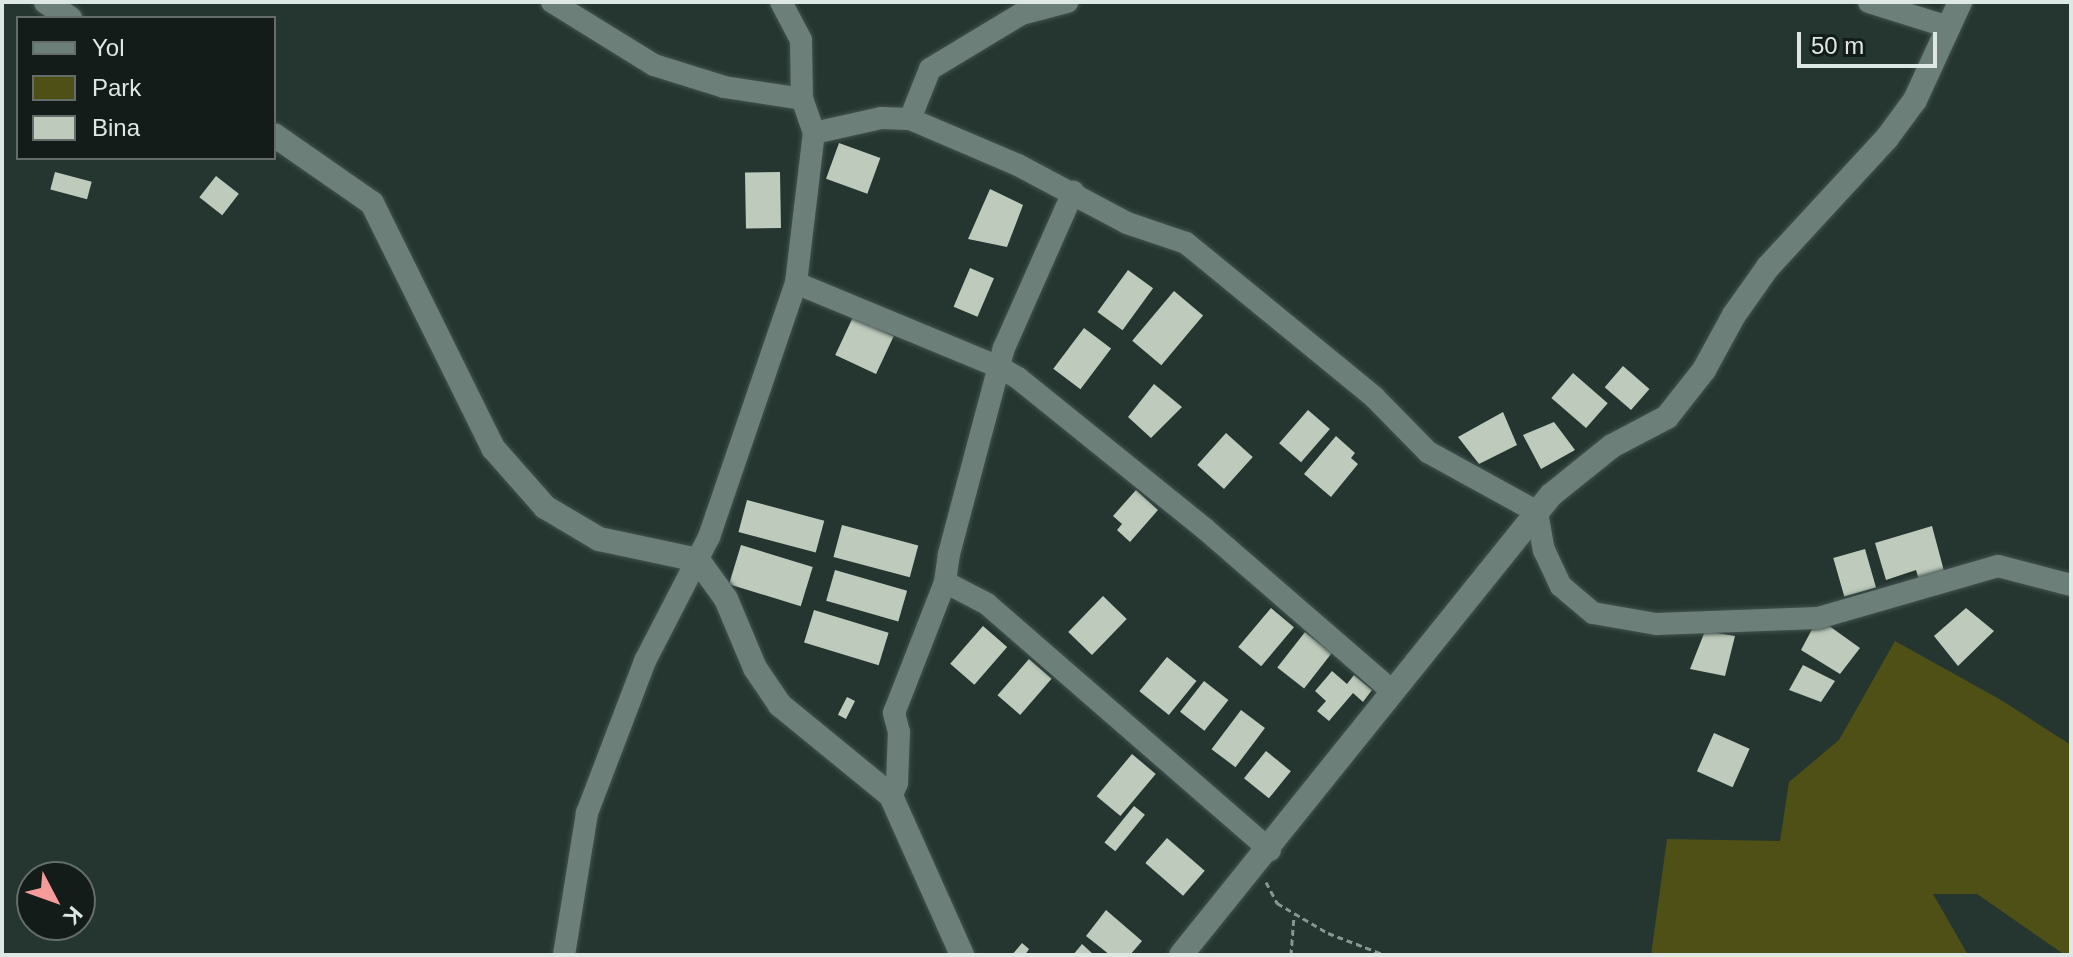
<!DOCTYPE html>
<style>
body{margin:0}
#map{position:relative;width:2073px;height:957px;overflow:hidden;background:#253631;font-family:Arial,sans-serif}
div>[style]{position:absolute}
.green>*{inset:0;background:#4e5015}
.building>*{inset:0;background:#becbbc;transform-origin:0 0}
.path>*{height:3px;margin-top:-1.5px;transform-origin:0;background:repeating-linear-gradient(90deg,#889591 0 6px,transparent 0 10px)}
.roads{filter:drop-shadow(0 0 2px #43524e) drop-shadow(0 0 2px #43524e)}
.minor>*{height:22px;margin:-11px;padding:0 11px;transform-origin:11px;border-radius:11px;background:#6c7f79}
.tertiary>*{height:24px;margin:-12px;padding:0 12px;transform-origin:12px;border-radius:12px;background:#6c7f79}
span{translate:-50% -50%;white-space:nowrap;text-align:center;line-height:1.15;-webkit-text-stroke:8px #141c19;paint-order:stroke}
.frame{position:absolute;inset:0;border:4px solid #dde7e3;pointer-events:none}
.legend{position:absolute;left:16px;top:16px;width:260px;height:144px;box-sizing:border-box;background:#141c19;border:2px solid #646d6a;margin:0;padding:10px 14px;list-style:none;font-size:24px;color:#dde7e3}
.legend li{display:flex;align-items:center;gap:16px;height:40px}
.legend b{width:40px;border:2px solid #646d6a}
.north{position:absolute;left:16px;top:861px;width:80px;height:80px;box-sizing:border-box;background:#141c19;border:2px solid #646d6a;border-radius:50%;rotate:131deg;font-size:22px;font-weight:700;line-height:32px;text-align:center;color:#dde7e3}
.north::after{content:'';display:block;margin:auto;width:28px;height:36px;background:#f59b99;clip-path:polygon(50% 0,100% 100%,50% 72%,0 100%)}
.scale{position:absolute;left:1797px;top:32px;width:140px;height:36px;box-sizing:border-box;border:4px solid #dde7e3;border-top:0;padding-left:10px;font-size:24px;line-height:28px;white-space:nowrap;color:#dde7e3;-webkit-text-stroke:6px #141c19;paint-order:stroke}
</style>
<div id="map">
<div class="green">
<i style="clip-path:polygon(1895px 641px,2001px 700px,2071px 745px,2071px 955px,2065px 955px,1977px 894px,1933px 894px,1968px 955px,1651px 955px,1667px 839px,1780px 841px,1789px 782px,1839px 740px)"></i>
</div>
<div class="building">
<i style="left:839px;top:143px;width:44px;height:38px;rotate:20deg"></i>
<i style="left:55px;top:172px;width:38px;height:18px;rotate:15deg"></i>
<i style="left:780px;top:172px;width:56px;height:35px;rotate:89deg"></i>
<i style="left:216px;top:176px;width:29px;height:27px;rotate:38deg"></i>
<i style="clip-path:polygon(990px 189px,1023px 205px,1007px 247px,968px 239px)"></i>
<i style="left:970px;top:268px;width:26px;height:42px;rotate:23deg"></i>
<i style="left:1128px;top:270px;width:31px;height:52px;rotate:36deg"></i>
<i style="left:1174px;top:291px;width:38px;height:65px;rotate:40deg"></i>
<i style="left:853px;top:317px;width:45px;height:42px;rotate:25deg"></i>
<i style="left:1084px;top:328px;width:34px;height:51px;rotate:37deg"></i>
<i style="left:1623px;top:366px;width:35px;height:28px;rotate:41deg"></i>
<i style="left:1573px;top:373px;width:46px;height:33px;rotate:41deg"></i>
<i style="clip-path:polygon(1154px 384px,1182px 407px,1151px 438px,1128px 417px)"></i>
<i style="left:1308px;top:410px;width:29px;height:44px;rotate:41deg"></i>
<i style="clip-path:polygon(1503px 412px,1517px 445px,1479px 464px,1458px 437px)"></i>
<i style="clip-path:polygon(1554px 422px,1575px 450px,1541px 469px,1523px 435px)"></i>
<i style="left:1226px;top:433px;width:36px;height:43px;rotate:42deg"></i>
<i style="clip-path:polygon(1336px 436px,1355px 453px,1351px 458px,1358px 464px,1331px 497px,1304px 474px)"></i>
<i style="clip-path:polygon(1136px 490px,1158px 510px,1130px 542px,1117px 530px,1122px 524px,1113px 516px)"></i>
<i style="left:747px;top:500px;width:80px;height:33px;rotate:15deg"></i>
<i style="left:842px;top:525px;width:79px;height:33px;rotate:15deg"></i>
<i style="clip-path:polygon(1932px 526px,1944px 571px,1919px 580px,1916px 570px,1886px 580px,1875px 543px)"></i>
<i style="left:741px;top:545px;width:75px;height:41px;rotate:17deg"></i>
<i style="left:1865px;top:549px;width:40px;height:33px;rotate:74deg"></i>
<i style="left:835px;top:570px;width:75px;height:32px;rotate:16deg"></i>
<i style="left:1103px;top:596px;width:33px;height:50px;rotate:44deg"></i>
<i style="left:1271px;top:608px;width:30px;height:51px;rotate:40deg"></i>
<i style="clip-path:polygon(1966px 608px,1994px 631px,1958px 666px,1934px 636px)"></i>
<i style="left:814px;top:610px;width:78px;height:34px;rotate:17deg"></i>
<i style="clip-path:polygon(1818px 618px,1860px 648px,1840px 674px,1801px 650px)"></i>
<i style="left:983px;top:626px;width:32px;height:50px;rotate:41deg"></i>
<i style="clip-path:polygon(1705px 631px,1735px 636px,1725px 676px,1690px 669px)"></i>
<i style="left:1305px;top:632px;width:34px;height:45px;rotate:38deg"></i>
<i style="left:1167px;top:657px;width:38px;height:44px;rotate:39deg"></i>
<i style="left:1029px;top:659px;width:30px;height:48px;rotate:41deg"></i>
<i style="clip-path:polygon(1803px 665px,1835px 681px,1821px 702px,1789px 690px)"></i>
<i style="clip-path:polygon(1332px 671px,1347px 684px,1354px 675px,1372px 690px,1363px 702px,1353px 693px,1329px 721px,1317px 711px,1326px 701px,1315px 691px)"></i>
<i style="left:1204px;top:681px;width:31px;height:39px;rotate:38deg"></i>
<i style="left:847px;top:697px;width:9px;height:20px;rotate:27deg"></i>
<i style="left:1241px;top:710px;width:30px;height:49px;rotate:37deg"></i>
<i style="left:1714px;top:733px;width:39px;height:42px;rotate:24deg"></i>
<i style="left:1266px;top:751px;width:32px;height:35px;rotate:39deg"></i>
<i style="left:1132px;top:754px;width:31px;height:55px;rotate:40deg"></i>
<i style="left:1134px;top:806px;width:14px;height:47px;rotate:39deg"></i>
<i style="left:1167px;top:838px;width:50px;height:33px;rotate:41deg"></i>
<i style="clip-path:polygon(1106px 910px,1142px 941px,1130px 955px,1110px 955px,1086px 936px)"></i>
<i style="clip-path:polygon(1022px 943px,1029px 949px,1025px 955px,1012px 955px)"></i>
<i style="clip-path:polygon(1082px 944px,1094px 955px,1073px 955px)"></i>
</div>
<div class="path">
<i style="left:1266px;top:882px;width:24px;rotate:62deg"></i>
<i style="left:1277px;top:903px;width:59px;rotate:30.5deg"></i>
<i style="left:1328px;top:933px;width:61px;rotate:21.1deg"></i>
<i style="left:1291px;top:955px;width:40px;rotate:-85.7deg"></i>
</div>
<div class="roads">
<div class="minor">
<i style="left:552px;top:2px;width:120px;rotate:31.7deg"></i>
<i style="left:654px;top:65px;width:73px;rotate:17.4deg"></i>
<i style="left:724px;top:87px;width:79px;rotate:8.7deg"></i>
<i style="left:1869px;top:2px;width:84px;rotate:17.4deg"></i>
<i style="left:910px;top:119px;width:54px;rotate:-68.2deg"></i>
<i style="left:930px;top:69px;width:106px;rotate:-31.1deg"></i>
<i style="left:1021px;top:14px;width:48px;rotate:-14.6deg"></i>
<i style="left:814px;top:133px;width:69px;rotate:-12.6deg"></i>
<i style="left:881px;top:118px;width:29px;rotate:2deg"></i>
<i style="left:910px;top:119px;width:117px;rotate:23.1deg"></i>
<i style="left:1018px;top:165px;width:123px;rotate:28deg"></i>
<i style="left:1127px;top:223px;width:62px;rotate:18.7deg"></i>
<i style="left:1186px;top:243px;width:243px;rotate:39.3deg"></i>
<i style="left:1374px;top:397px;width:77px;rotate:45.5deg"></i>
<i style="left:1428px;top:452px;width:124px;rotate:28.8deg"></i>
<i style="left:1537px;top:512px;width:39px;rotate:80deg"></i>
<i style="left:1544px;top:550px;width:40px;rotate:65deg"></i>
<i style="left:1561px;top:586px;width:42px;rotate:40.2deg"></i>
<i style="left:1593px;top:613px;width:64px;rotate:9.9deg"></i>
<i style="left:1656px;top:624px;width:162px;rotate:-2.1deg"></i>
<i style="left:1818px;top:618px;width:187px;rotate:-16.1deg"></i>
<i style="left:1998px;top:566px;width:75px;rotate:14.6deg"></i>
<i style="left:796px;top:283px;width:220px;rotate:22.5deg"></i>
<i style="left:999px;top:367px;width:22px;rotate:30deg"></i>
<i style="left:1018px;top:378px;width:240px;rotate:38.9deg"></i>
<i style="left:1205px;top:529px;width:247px;rotate:40.9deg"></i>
<i style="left:945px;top:582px;width:47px;rotate:27.6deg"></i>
<i style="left:987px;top:604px;width:375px;rotate:41deg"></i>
<i style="left:891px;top:796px;width:14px;rotate:-65deg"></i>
<i style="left:897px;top:783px;width:51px;rotate:-87.8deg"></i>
<i style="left:899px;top:732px;width:20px;rotate:-105deg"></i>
<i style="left:894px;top:713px;width:141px;rotate:-68.7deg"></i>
<i style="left:945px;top:582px;width:28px;rotate:-82deg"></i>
<i style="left:949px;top:554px;width:213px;rotate:-75.1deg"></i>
<i style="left:1004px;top:348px;width:171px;rotate:-66.1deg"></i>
<i style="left:564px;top:955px;width:144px;rotate:-80.8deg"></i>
<i style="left:587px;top:813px;width:163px;rotate:-69.1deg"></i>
<i style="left:645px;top:661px;width:140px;rotate:-62.7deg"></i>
<i style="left:709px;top:537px;width:268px;rotate:-71.1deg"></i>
<i style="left:796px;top:283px;width:151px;rotate:-83.2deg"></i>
<i style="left:814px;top:133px;width:36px;rotate:-109deg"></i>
<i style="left:802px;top:99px;width:59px;rotate:-91deg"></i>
<i style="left:801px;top:40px;width:43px;rotate:-117.8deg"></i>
</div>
<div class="tertiary">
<i style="left:46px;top:2px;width:29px;rotate:34deg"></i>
<i style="left:274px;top:135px;width:119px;rotate:34.8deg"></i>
<i style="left:372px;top:203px;width:273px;rotate:63.7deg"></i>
<i style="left:493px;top:448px;width:79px;rotate:48.6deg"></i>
<i style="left:545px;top:507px;width:63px;rotate:30.7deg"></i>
<i style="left:599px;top:539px;width:101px;rotate:12deg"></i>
<i style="left:698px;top:560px;width:48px;rotate:54.3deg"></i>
<i style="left:726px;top:599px;width:75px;rotate:67.2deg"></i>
<i style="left:755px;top:668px;width:45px;rotate:56deg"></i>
<i style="left:780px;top:705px;width:144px;rotate:39.3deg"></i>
<i style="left:891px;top:796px;width:174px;rotate:65.9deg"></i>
<i style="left:1181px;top:955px;width:590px;rotate:-51.19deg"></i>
<i style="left:1551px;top:495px;width:78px;rotate:-38.8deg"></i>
<i style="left:1612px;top:446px;width:62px;rotate:-27.8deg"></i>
<i style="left:1667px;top:417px;width:60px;rotate:-51.8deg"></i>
<i style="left:1704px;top:370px;width:63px;rotate:-61.4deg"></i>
<i style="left:1734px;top:315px;width:59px;rotate:-54.7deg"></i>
<i style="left:1768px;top:267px;width:176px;rotate:-47.3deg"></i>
<i style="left:1887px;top:138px;width:47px;rotate:-53.6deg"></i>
<i style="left:1915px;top:100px;width:108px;rotate:-65.3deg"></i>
</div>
</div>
<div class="frame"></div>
<ul class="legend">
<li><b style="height:10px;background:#6c7f79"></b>Yol</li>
<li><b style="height:22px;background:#4e5015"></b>Park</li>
<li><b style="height:22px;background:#becbbc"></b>Bina</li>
</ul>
<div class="north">K</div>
<div class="scale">50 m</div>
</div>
